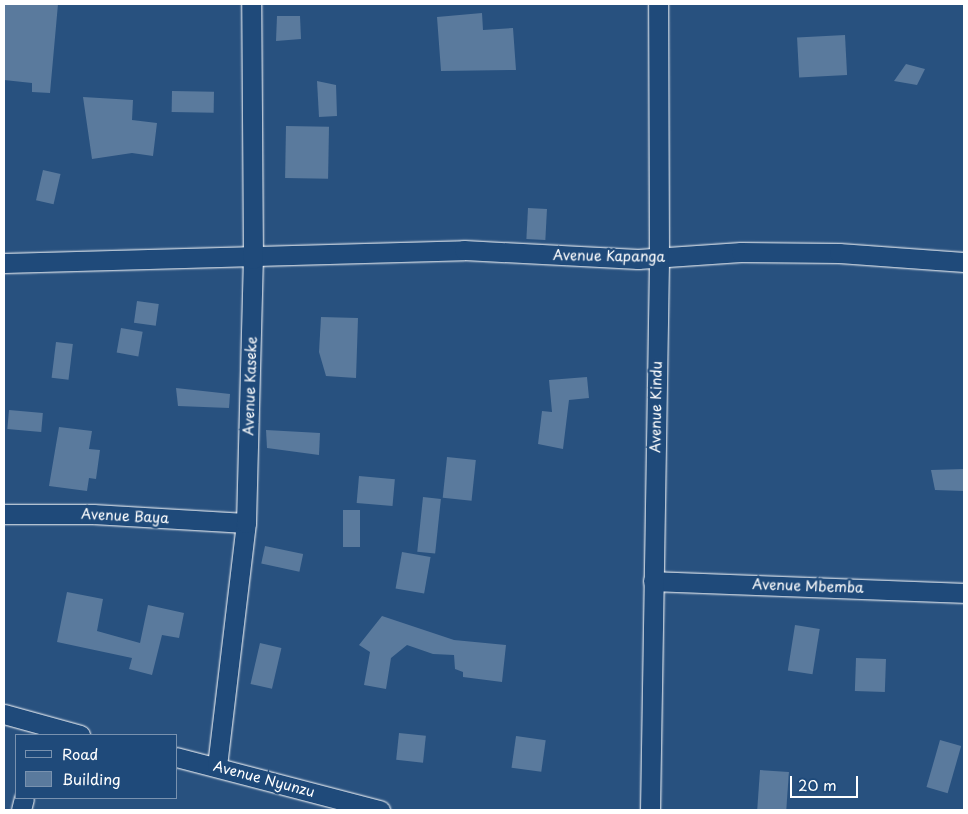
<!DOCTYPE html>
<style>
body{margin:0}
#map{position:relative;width:968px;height:814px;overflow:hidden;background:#28517f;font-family:"Playpen Sans",sans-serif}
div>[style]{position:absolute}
.building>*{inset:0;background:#5a7a9d;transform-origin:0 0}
.roads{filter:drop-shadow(0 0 1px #fff) drop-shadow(0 0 1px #fff)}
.minor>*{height:19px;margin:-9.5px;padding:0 9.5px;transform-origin:9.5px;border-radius:9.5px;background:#1f4a7a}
span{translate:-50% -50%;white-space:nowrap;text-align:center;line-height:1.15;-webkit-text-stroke:4.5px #1f4a7a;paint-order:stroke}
.street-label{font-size:14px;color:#fff}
.frame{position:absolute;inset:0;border:5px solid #fff;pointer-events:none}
.legend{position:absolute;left:15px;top:734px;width:162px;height:65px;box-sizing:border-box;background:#1f4a7a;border:1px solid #7992af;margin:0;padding:6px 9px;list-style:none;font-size:15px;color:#fff}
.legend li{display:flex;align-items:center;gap:10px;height:25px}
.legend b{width:25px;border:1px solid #7992af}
.scale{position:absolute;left:790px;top:776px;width:68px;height:22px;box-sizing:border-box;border:2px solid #fff;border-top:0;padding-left:6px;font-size:15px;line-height:18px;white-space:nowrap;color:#fff;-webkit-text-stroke:4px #1f4a7a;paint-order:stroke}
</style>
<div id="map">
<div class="building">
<i style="clip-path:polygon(4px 4px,58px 4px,50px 93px,32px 92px,32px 83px,4px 80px)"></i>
<i style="clip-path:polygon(482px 13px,483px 30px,513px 28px,516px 70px,441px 71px,437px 17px)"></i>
<i style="clip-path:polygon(277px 16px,300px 16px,301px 39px,276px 41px)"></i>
<i style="left:845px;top:35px;width:40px;height:48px;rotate:87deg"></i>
<i style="clip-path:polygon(906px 64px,925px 69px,917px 85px,894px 81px)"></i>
<i style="clip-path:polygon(317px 81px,336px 85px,337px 116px,319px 117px)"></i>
<i style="left:172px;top:91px;width:42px;height:21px;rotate:1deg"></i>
<i style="clip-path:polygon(83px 97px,133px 100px,132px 120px,157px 123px,153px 156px,132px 153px,92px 159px)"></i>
<i style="left:286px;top:126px;width:43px;height:52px;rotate:1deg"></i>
<i style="left:43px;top:170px;width:18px;height:31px;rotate:13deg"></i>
<i style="left:528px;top:208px;width:19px;height:31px;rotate:3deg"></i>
<i style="left:137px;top:301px;width:22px;height:22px;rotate:8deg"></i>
<i style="clip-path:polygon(321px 317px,358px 318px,356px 378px,326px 376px,319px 352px)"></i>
<i style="left:121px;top:328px;width:22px;height:25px;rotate:10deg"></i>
<i style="left:56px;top:342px;width:17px;height:36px;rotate:7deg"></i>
<i style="clip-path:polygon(587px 377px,589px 398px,569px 400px,563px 449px,538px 444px,542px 411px,552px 412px,549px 380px)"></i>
<i style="clip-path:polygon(176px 388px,230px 394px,229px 408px,178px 406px)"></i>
<i style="left:9px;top:410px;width:34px;height:19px;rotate:5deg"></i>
<i style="clip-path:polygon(59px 427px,92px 431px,89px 449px,100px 450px,96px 479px,89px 478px,87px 491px,49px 486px)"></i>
<i style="clip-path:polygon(266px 430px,320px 433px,319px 455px,267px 448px)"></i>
<i style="left:447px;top:457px;width:29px;height:41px;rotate:6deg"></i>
<i style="clip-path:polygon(964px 469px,964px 491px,935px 490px,931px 470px)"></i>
<i style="left:359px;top:476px;width:36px;height:27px;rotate:5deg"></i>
<i style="left:423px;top:497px;width:18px;height:55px;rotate:6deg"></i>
<i style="left:343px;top:510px;width:17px;height:37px"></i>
<i style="left:265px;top:546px;width:39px;height:18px;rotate:12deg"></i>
<i style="left:402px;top:552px;width:29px;height:37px;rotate:10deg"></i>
<i style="clip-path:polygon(67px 592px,103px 599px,97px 631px,140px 643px,148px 605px,184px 613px,179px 638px,162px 635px,152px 675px,129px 669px,132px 658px,57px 642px)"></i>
<i style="clip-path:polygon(382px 616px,454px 640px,506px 645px,502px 682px,463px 677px,463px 672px,455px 669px,454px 655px,433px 654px,407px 645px,391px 658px,386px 689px,364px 685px,370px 652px,359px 645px)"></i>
<i style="left:795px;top:625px;width:25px;height:46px;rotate:9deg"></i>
<i style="left:260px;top:643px;width:22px;height:42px;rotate:13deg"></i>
<i style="left:856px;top:658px;width:30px;height:33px;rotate:2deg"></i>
<i style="left:399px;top:733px;width:27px;height:27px;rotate:6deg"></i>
<i style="left:516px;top:736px;width:30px;height:32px;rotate:8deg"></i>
<i style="left:940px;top:740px;width:22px;height:49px;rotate:16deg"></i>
<i style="left:760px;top:770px;width:29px;height:40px;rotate:4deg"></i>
</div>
<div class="roads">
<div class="minor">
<i style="left:4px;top:263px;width:460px;rotate:-1.6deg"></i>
<i style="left:464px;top:250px;width:174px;rotate:3deg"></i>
<i style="left:638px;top:259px;width:103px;rotate:-3.9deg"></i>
<i style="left:741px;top:252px;width:98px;rotate:0.6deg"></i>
<i style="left:839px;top:253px;width:125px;rotate:4.1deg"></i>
<i style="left:4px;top:514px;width:89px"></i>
<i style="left:93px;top:514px;width:153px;rotate:3.4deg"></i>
<i style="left:653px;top:581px;width:311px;rotate:2.2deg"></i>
<i style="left:4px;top:714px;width:79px;rotate:15.4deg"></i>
<i style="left:176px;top:757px;width:211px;rotate:14.6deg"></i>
<i style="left:217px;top:766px;width:245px;rotate:-83.2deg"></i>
<i style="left:246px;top:523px;width:264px;rotate:-88.5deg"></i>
<i style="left:253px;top:259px;width:255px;rotate:-90.4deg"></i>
<i style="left:21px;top:810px;width:12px;rotate:-76deg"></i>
<i style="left:650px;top:810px;width:551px;rotate:-89.06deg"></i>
<i style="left:659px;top:259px;width:255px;rotate:-90.2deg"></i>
</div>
</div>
<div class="street-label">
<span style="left:609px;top:256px;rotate:1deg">Avenue Kapanga</span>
<span style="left:250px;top:386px;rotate:-88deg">Avenue Kaseke</span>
<span style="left:656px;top:407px;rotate:-89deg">Avenue Kindu</span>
<span style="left:125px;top:516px;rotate:3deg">Avenue Baya</span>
<span style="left:808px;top:586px;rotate:2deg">Avenue Mbemba</span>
<span style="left:264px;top:779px;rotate:15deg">Avenue Nyunzu</span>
</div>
<div class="frame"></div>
<ul class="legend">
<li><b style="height:6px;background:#1f4a7a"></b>Road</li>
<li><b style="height:14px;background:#5a7a9d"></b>Building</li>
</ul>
<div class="scale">20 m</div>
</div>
